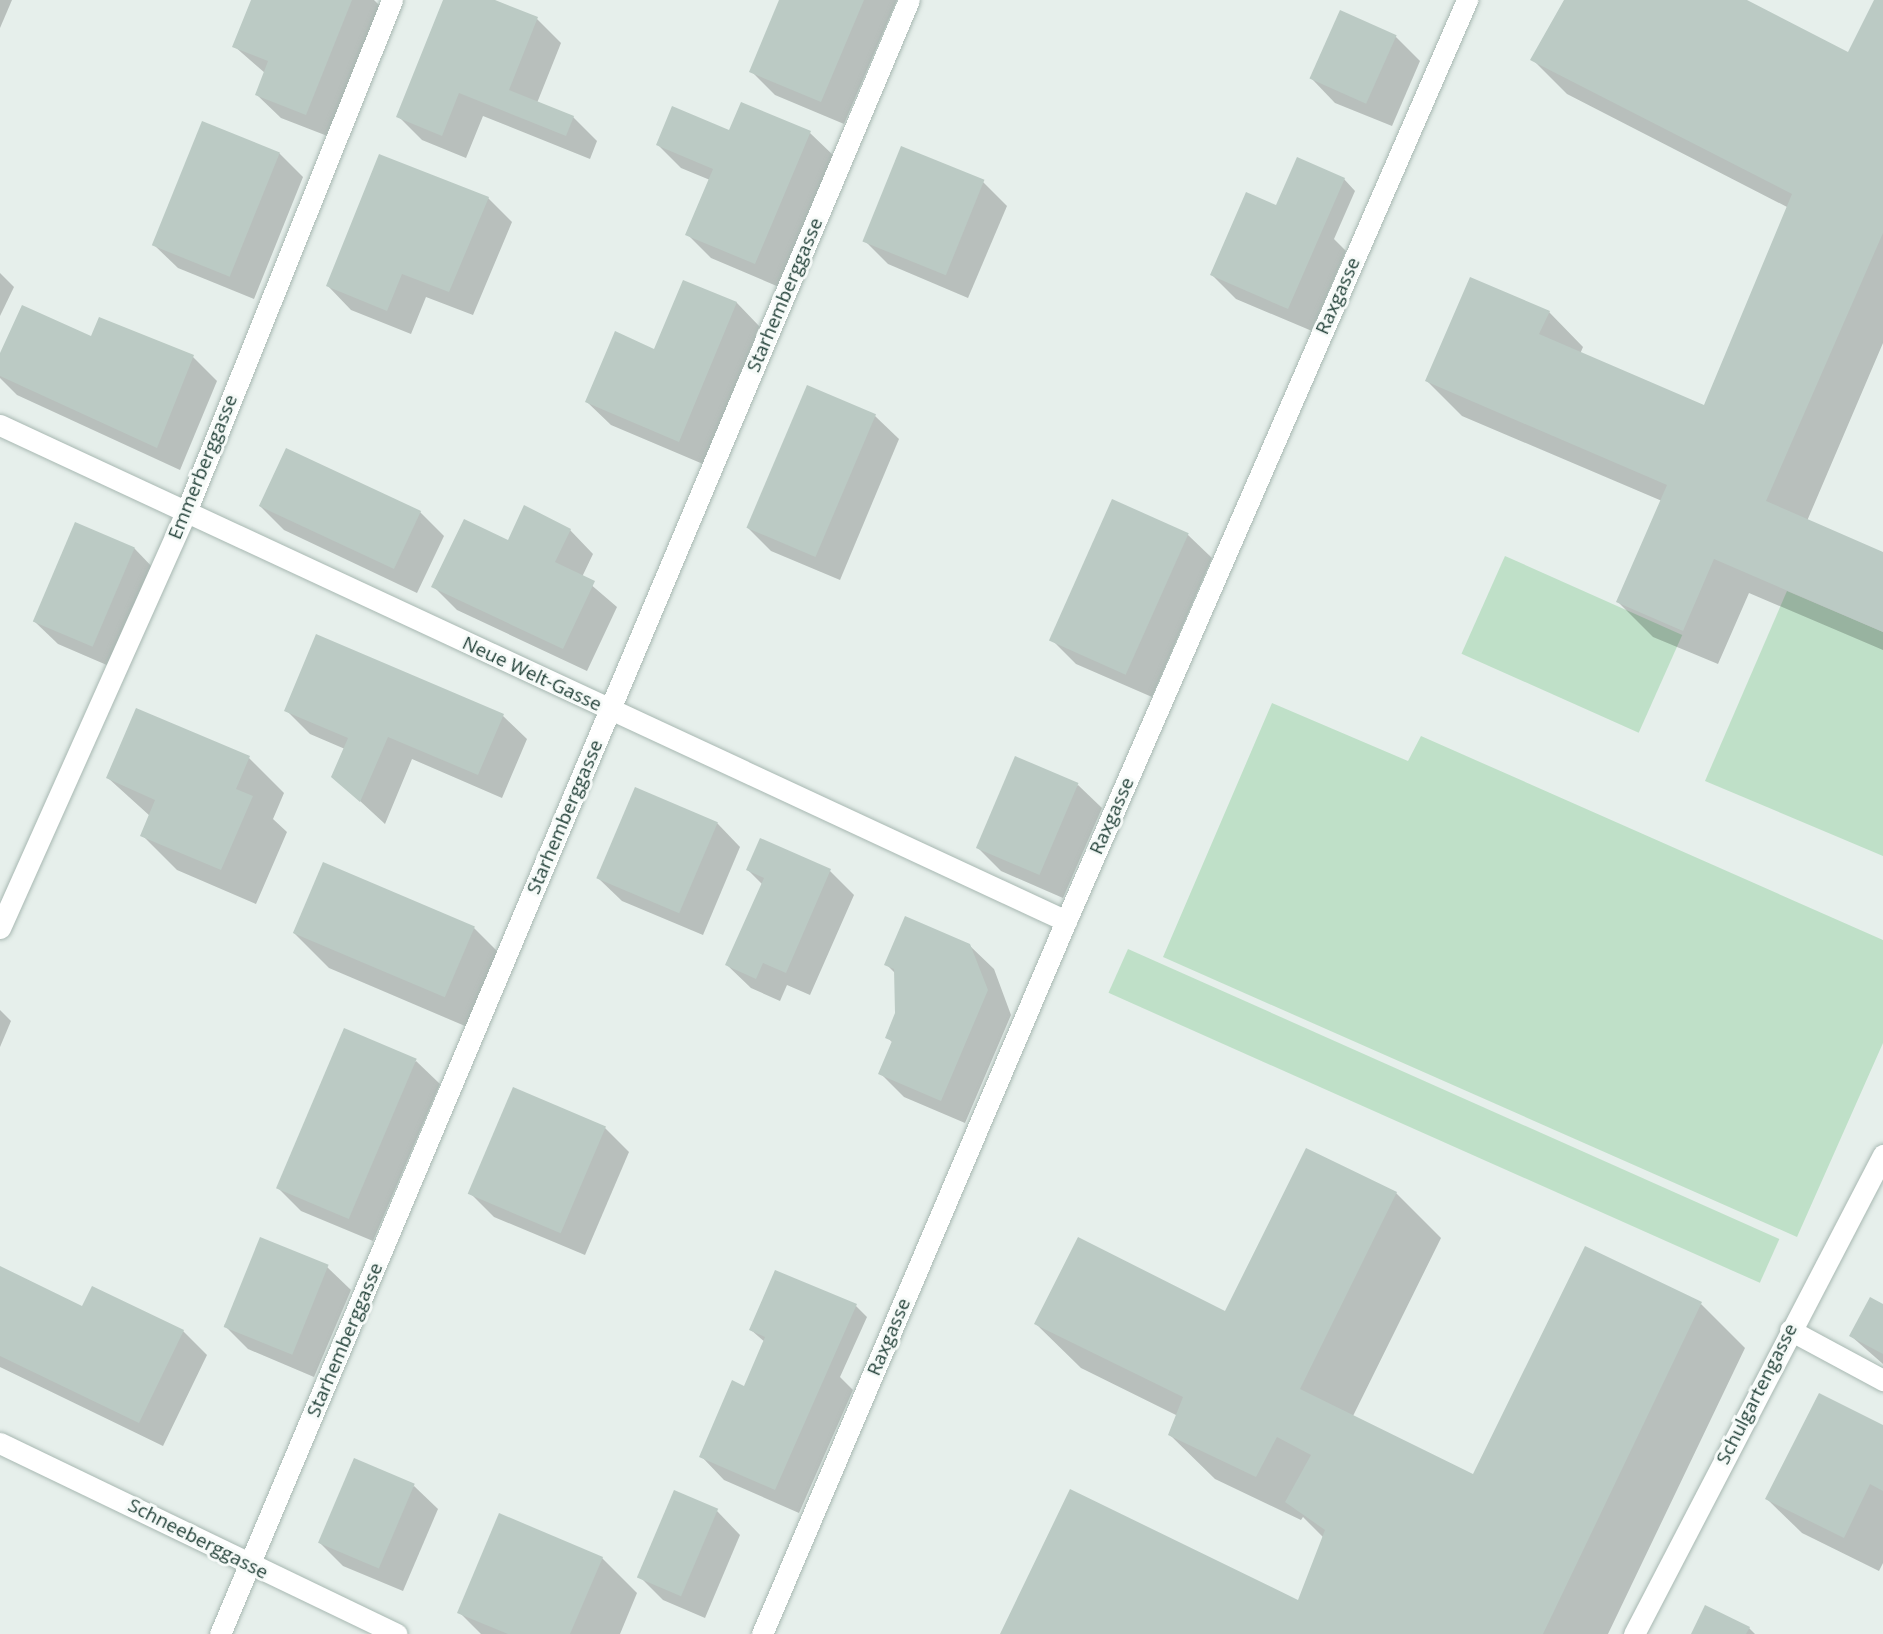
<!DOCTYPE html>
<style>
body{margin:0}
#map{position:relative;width:1883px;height:1634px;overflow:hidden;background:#e6efeb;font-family:"Open Sans",sans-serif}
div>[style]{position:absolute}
.green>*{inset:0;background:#bfe0c8;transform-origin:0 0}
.shadow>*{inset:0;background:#0003}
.building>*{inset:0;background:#bbcac4;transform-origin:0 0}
.roads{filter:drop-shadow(0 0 2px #a8b8b2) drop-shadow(0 0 2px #a8b8b2)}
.lane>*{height:21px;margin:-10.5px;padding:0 10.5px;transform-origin:10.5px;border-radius:10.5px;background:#fff}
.street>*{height:21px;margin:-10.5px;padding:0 10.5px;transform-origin:10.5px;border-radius:10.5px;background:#fff}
span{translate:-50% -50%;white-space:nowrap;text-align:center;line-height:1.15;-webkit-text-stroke:6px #f7fbf9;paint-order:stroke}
.street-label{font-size:19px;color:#24423a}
</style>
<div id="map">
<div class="green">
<i style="left:1505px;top:556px;width:194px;height:107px;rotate:24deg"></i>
<i style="clip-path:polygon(1787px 591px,1883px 632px,1883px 856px,1705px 781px)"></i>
<i style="clip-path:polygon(1272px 703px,1408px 761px,1421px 736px,1883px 940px,1883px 1043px,1797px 1237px,1163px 957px)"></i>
<i style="left:1128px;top:949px;width:713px;height:48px;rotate:24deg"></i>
</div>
<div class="shadow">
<i style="clip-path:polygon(0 0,12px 0,0 28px)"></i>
<i style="clip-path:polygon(253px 0,374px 0,382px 8px,330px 137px,281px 118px,257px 95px,265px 73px,234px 46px)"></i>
<i style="clip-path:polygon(445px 0,490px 0,537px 19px,561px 43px,537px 103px,573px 117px,597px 141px,590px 159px,483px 116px,466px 158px,422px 140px,398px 116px)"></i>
<i style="clip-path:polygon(781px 0,897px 0,844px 124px,775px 95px,751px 71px)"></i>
<i style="clip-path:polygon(1566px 0,1744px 0,1849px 54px,1876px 0,1883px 0,1883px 343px,1807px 521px,1883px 553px,1883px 650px,1749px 593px,1718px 664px,1653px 637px,1618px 602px,1662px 501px,1462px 416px,1427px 381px,1549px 312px,1583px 347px,1580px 354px,1704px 407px,1789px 208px,1567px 94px,1532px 59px)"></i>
<i style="clip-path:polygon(1341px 13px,1396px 37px,1420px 61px,1392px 126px,1335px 103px,1312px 79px)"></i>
<i style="clip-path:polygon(730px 133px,810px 133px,834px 156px,779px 287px,711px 258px,687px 234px,710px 180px,681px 168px,658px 145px)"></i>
<i style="clip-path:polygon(279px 153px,303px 177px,254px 299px,178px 268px,154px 245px)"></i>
<i style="clip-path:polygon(1344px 179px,1355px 191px,1334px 239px,1346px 251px,1312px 331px,1236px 299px,1212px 275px,1283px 211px)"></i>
<i style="clip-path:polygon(983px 182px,1007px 206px,968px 298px,888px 264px,864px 240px)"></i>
<i style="clip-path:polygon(488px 198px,512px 222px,473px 315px,426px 297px,411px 334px,351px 310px,328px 286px)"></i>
<i style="clip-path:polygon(0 273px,14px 287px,0 316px)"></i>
<i style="clip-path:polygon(684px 282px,737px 303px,760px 327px,703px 464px,611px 425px,587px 402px,655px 351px)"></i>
<i style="clip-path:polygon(92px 339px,193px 357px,217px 381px,180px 470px,17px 395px,0 378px,0 357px)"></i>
<i style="clip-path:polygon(875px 416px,899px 439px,840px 580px,771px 551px,748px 528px)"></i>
<i style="clip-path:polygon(1113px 502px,1188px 535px,1212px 558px,1152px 697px,1076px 664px,1052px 640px)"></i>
<i style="clip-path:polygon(260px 506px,420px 512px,444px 536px,417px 593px,284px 530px)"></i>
<i style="clip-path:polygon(570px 530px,593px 554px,582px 577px,617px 607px,587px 671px,457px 610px,433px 586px,509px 542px)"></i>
<i style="clip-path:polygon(134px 548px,157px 572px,116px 669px,58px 644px,34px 621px)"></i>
<i style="clip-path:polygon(286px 710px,503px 716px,527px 739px,502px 798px,412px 759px,385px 824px,334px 777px,345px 749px,310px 734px)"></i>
<i style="clip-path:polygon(249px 758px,284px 793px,273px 819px,287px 832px,256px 904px,177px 870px,142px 835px,150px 816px,108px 778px)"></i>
<i style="clip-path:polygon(1078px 785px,1102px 808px,1063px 898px,1001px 871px,977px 847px)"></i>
<i style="clip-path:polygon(717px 823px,740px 847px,703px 935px,622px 901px,598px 878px)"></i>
<i style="clip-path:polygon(748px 870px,830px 871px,854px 895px,810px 995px,787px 985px,780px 1001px,751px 988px,727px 965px,763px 885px)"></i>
<i style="clip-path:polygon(474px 928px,509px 963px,479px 1032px,329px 968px,294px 933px)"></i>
<i style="clip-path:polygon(969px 945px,994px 969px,1011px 1015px,965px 1123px,904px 1097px,880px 1073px,893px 1043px,887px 1037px,897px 1014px,896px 974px,887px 965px)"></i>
<i style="clip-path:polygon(0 1010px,11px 1021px,0 1047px)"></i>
<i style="clip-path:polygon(416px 1061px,440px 1084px,373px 1241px,301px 1211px,277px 1187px)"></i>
<i style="clip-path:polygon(514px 1089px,605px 1128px,629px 1152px,585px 1255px,494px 1217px,470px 1193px)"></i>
<i style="clip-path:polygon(1307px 1150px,1396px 1193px,1441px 1238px,1353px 1416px,1474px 1476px,1701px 1304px,1745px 1348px,1608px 1634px,1001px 1634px,1299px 1602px,1324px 1538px,1303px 1517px,1301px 1520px,1215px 1479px,1170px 1435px,1178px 1416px,1081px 1368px,1036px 1324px,1226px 1313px)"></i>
<i style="clip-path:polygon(327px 1267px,351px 1290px,314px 1377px,248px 1349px,224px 1325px)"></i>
<i style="clip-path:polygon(0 1268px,82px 1308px,183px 1331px,207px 1355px,163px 1446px,0 1367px)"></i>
<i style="clip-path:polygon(856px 1306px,867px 1317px,840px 1377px,853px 1390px,799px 1513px,724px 1480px,701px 1456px,745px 1388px,765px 1342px,751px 1330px)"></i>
<i style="clip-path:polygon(1883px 1306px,1883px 1364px,1851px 1336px)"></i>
<i style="clip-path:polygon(1883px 1427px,1883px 1563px,1879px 1571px,1802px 1533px,1767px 1499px)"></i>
<i style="clip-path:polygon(414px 1486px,438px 1509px,403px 1591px,343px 1566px,320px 1543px)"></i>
<i style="clip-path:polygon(717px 1511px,740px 1535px,705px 1618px,663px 1600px,639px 1576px)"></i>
<i style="clip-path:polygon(602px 1558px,637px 1593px,620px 1634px,481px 1634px,459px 1612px)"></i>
<i style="clip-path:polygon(1749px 1628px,1755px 1634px,1693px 1634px)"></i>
</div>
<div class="building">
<i style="clip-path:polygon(251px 0,352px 0,306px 115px,255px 95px,268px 61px,232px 47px)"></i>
<i style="clip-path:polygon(443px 0,495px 0,538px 17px,509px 90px,574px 116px,566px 136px,459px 93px,442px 136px,396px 117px)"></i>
<i style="clip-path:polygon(779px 0,864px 0,821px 102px,749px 72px)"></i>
<i style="clip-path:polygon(1564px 0,1747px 0,1848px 52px,1874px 0,1883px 0,1883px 233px,1766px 501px,1883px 552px,1883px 632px,1714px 559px,1683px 631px,1616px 602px,1667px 485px,1425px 381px,1470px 277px,1550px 311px,1539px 334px,1704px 405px,1792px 194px,1530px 60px)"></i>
<i style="left:1340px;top:10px;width:62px;height:75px;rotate:24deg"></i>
<i style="clip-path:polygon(741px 102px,811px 131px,755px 264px,685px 235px,713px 169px,656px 145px,672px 106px,729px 130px)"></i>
<i style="left:202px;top:121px;width:84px;height:134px;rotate:22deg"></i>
<i style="left:901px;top:146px;width:90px;height:103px;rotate:22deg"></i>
<i style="clip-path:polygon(379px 154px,489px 197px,449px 292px,402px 274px,387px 311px,326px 286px)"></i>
<i style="clip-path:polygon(1297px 157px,1345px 178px,1288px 309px,1210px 275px,1246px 192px,1276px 205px)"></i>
<i style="clip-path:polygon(683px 280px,737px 302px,679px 442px,585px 402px,615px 331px,654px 349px)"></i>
<i style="clip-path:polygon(22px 305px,91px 336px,99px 317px,194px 355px,157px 448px,0 376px,0 353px)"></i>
<i style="left:807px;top:385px;width:75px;height:155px;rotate:23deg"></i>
<i style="left:286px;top:448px;width:149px;height:64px;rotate:25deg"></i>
<i style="left:1112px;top:499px;width:84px;height:155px;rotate:24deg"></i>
<i style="clip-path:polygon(524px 505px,571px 529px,555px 562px,595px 581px,563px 649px,431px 587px,464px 519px,508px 540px)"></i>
<i style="left:75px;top:522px;width:65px;height:108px;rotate:23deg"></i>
<i style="clip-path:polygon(316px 634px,504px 714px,478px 775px,388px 737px,360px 802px,331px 777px,348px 738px,284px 711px)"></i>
<i style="clip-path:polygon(136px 708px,250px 756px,236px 789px,253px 796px,221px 870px,140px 836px,155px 800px,106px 778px)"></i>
<i style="left:1015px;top:756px;width:69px;height:100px;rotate:23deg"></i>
<i style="left:635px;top:787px;width:90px;height:99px;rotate:23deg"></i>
<i style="clip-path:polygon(760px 838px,831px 869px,786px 973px,763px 963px,756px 979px,725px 965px,764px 878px,746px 870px)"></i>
<i style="left:323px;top:862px;width:165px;height:77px;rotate:23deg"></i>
<i style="clip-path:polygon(905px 916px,970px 944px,988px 990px,941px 1101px,878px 1074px,892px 1041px,885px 1038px,895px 1013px,894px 969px,884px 965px)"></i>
<i style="left:344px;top:1028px;width:79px;height:174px;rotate:23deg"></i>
<i style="left:513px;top:1087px;width:101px;height:116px;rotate:23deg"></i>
<i style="clip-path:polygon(1306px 1148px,1397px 1192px,1300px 1389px,1473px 1474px,1585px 1246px,1702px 1302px,1543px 1634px,1000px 1634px,1070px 1489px,1298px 1600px,1325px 1530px,1285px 1502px,1311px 1455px,1277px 1437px,1256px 1477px,1168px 1435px,1183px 1397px,1034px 1324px,1078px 1237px,1225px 1311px)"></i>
<i style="left:260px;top:1237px;width:74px;height:97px;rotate:22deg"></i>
<i style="clip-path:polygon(0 1266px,82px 1306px,92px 1286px,184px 1330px,139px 1423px,0 1356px)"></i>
<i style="clip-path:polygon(775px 1270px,857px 1304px,775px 1490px,699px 1457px,732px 1380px,744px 1386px,765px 1337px,749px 1330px)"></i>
<i style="clip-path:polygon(1870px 1297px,1883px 1304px,1883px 1354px,1849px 1336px)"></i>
<i style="clip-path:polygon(1819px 1393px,1883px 1425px,1883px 1491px,1870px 1484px,1844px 1538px,1765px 1499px)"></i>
<i style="left:354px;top:1458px;width:66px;height:92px;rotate:23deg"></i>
<i style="left:674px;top:1490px;width:48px;height:95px;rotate:23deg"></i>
<i style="clip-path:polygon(499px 1513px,603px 1557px,570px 1634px,508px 1634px,457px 1613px)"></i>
<i style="clip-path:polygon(1705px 1605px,1750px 1627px,1746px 1634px,1691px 1634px)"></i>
</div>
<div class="roads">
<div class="lane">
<i style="left:0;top:928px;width:456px;rotate:-65.9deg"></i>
</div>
<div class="street">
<i style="left:0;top:425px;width:1176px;rotate:24.95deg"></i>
<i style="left:186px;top:512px;width:552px;rotate:-68.08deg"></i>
<i style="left:1790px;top:1330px;width:106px;rotate:28.3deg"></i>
<i style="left:0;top:1443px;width:440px;rotate:25.7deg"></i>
<i style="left:220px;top:1634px;width:1773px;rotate:-67.14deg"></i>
<i style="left:762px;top:1634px;width:775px;rotate:-66.91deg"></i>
<i style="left:1066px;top:921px;width:1005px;rotate:-66.47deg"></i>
<i style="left:1634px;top:1634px;width:540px;rotate:-62.53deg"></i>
</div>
</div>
<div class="street-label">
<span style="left:785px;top:295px;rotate:-67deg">Starhemberggasse</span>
<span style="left:1338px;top:296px;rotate:-66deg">Raxgasse</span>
<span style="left:203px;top:467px;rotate:-68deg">Emmerberggasse</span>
<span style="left:532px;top:674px;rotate:25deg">Neue Welt-Gasse</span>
<span style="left:1112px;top:816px;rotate:-66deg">Raxgasse</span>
<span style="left:565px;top:817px;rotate:-67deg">Starhemberggasse</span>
<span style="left:889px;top:1337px;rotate:-67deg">Raxgasse</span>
<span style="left:345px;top:1340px;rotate:-67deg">Starhemberggasse</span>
<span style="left:1757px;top:1394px;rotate:-63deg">Schulgartengasse</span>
<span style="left:198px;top:1539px;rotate:27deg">Schneeberggasse</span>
</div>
</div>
